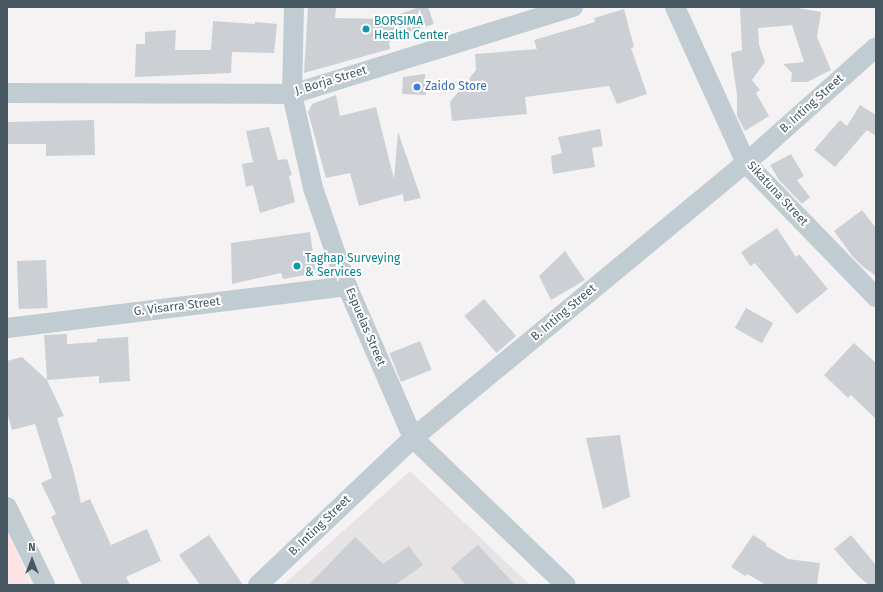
<!DOCTYPE html>
<style>
body{margin:0}
#map{position:relative;width:883px;height:592px;overflow:hidden;background:#f5f2f3;font-family:"Fira Sans",sans-serif}
div>[style]{position:absolute}
.education>*{inset:0;background:#e6e3e5}
.medical>*{inset:0;background:#fde4e4}
.building>*{inset:0;background:#ccd0d5;transform-origin:0 0}
.minor>*{height:20px;margin:-10px;padding:0 10px;transform-origin:10px;border-radius:10px;background:#c0cbd2}
.dots>*{width:11px;height:11px;translate:-50% -50%;box-sizing:border-box;border:2px solid #fff;border-radius:50%}
span{translate:-50% -50%;white-space:nowrap;text-align:center;line-height:1.15;-webkit-text-stroke:4px #fff;paint-order:stroke}
.culture-label{font-size:12px;color:#0d838f}
.left{translate:0 -50%;text-align:left}
.street-label{font-size:12px;color:#485862}
.shop-label{font-size:12px;color:#366cbe}
.frame{position:absolute;inset:0;border:8px solid #485862;pointer-events:none}
.north{position:absolute;left:12px;top:540px;width:40px;height:40px;-webkit-text-stroke:3px #fff;paint-order:stroke;rotate:0deg;font-size:11px;font-weight:700;line-height:16px;text-align:center;color:#485862}
.north::after{content:'';display:block;margin:auto;width:14px;height:18px;background:#485862;clip-path:polygon(50% 0,100% 100%,50% 72%,0 100%)}
</style>
<div id="map">
<div class="education">
<i style="clip-path:polygon(410px 471px,530px 585px,283px 585px)"></i>
</div>
<div class="medical">
<i style="clip-path:polygon(7px 529px,9px 534px,31px 585px,7px 585px)"></i>
</div>
<div class="building">
<i style="clip-path:polygon(308px 7px,336px 7px,335px 18px,386px 19px,419px 7px,428px 7px,434px 24px,408px 32px,408px 34px,389px 42px,390px 49px,304px 73px)"></i>
<i style="clip-path:polygon(740px 7px,792px 7px,821px 12px,817px 37px,831px 70px,807px 82px,791px 82px,792px 73px,783px 64px,804px 62px,792px 25px,758px 28px,759px 45px,765px 62px,752px 80px,760px 90px,756px 93px,769px 116px,745px 131px,737px 116px,737px 95px,731px 53px,742px 50px)"></i>
<i style="clip-path:polygon(624px 9px,634px 47px,631px 48px,647px 94px,617px 104px,609px 86px,525px 97px,527px 114px,452px 121px,450px 102px,476px 70px,475px 54px,537px 49px,534px 40px,595px 22px,594px 18px)"></i>
<i style="clip-path:polygon(213px 21px,255px 24px,255px 22px,277px 24px,274px 53px,232px 52px,231px 73px,135px 77px,136px 44px,145px 44px,145px 32px,176px 30px,175px 50px,211px 50px)"></i>
<i style="clip-path:polygon(425px 74px,426px 95px,402px 94px,403px 77px)"></i>
<i style="clip-path:polygon(336px 95px,340px 116px,376px 107px,394px 179px,398px 132px,421px 198px,404px 202px,403px 194px,359px 206px,350px 173px,326px 178px,308px 112px,312px 104px)"></i>
<i style="clip-path:polygon(860px 105px,876px 115px,876px 136px,867px 130px,835px 167px,814px 150px,840px 120px,847px 126px)"></i>
<i style="clip-path:polygon(94px 120px,95px 155px,46px 156px,46px 144px,7px 144px,7px 122px)"></i>
<i style="clip-path:polygon(269px 127px,278px 160px,287px 159px,292px 175px,289px 176px,295px 202px,260px 213px,253px 185px,246px 187px,242px 164px,253px 162px,246px 131px)"></i>
<i style="clip-path:polygon(600px 129px,603px 146px,592px 148px,595px 167px,553px 174px,551px 156px,562px 153px,558px 137px)"></i>
<i style="clip-path:polygon(791px 154px,804px 176px,797px 180px,810px 197px,802px 204px,779px 180px,770px 165px)"></i>
<i style="clip-path:polygon(862px 210px,876px 228px,876px 276px,862px 266px,853px 257px,834px 231px)"></i>
<i style="clip-path:polygon(777px 228px,796px 257px,799px 254px,828px 289px,797px 314px,755px 263px,750px 266px,741px 252px)"></i>
<i style="clip-path:polygon(310px 232px,316px 273px,283px 279px,281px 273px,232px 284px,231px 243px)"></i>
<i style="clip-path:polygon(565px 251px,585px 280px,551px 300px,539px 276px)"></i>
<i style="left:46px;top:260px;width:48px;height:29px;rotate:88deg"></i>
<i style="left:484px;top:299px;width:49px;height:26px;rotate:49deg"></i>
<i style="left:746px;top:308px;width:31px;height:23px;rotate:29deg"></i>
<i style="clip-path:polygon(67px 334px,67px 344px,97px 342px,97px 339px,128px 337px,130px 381px,99px 383px,99px 376px,47px 380px,44px 335px)"></i>
<i style="left:420px;top:341px;width:31px;height:33px;rotate:68deg"></i>
<i style="clip-path:polygon(854px 343px,876px 363px,876px 419px,851px 395px,848px 398px,824px 375px)"></i>
<i style="clip-path:polygon(22px 357px,47px 380px,64px 416px,57px 418px,73px 469px,81px 503px,90px 499px,111px 545px,147px 529px,161px 561px,126px 577px,130px 585px,82px 585px,51px 517px,56px 514px,41px 483px,52px 478px,35px 424px,12px 430px,7px 412px,7px 361px)"></i>
<i style="clip-path:polygon(620px 435px,630px 497px,603px 509px,586px 438px)"></i>
<i style="clip-path:polygon(209px 535px,243px 585px,200px 585px,179px 555px)"></i>
<i style="clip-path:polygon(753px 535px,767px 544px,766px 546px,788px 559px,820px 563px,817px 585px,766px 585px,747px 574px,745px 576px,731px 567px)"></i>
<i style="clip-path:polygon(851px 535px,876px 565px,876px 585px,869px 585px,857px 575px,834px 549px)"></i>
<i style="clip-path:polygon(355px 537px,383px 564px,409px 546px,423px 565px,395px 585px,309px 585px)"></i>
<i style="clip-path:polygon(478px 545px,515px 585px,466px 585px,451px 568px)"></i>
</div>
<div class="minor">
<i style="left:294px;top:7px;width:87px;rotate:91.3deg"></i>
<i style="left:292px;top:94px;width:96px;rotate:77.4deg"></i>
<i style="left:313px;top:188px;width:104px;rotate:70.9deg"></i>
<i style="left:347px;top:286px;width:166px;rotate:66.5deg"></i>
<i style="left:413px;top:438px;width:212px;rotate:43.9deg"></i>
<i style="left:675px;top:7px;width:171px;rotate:65.5deg"></i>
<i style="left:746px;top:163px;width:187px;rotate:45.9deg"></i>
<i style="left:7px;top:93px;width:285px;rotate:0.2deg"></i>
<i style="left:292px;top:94px;width:294px;rotate:-17.2deg"></i>
<i style="left:7px;top:328px;width:343px;rotate:-7deg"></i>
<i style="left:7px;top:507px;width:87px;rotate:64deg"></i>
<i style="left:258px;top:585px;width:214px;rotate:-43.5deg"></i>
<i style="left:413px;top:438px;width:432px;rotate:-39.6deg"></i>
<i style="left:746px;top:163px;width:174px;rotate:-41.7deg"></i>
</div>
<div class="dots">
<i style="left:366px;top:29px;background:#0f9aa8"></i>
<i style="left:417px;top:87px;background:#3f7fe0"></i>
<i style="left:297px;top:266px;background:#0f9aa8"></i>
</div>
<div class="culture-label">
<span class="left" style="left:374px;top:29px">BORSIMA<br>Health Center</span>
<span class="left" style="left:305px;top:266px">Taghap Surveying<br>&amp; Services</span>
</div>
<div class="street-label">
<span style="left:331px;top:81px;rotate:-17deg">J. Borja Street</span>
<span style="left:812px;top:104px;rotate:-42deg">B. Inting Street</span>
<span style="left:777px;top:194px;rotate:47deg">Sikatuna Street</span>
<span style="left:177px;top:307px;rotate:-7deg">G. Visarra Street</span>
<span style="left:564px;top:313px;rotate:-40deg">B. Inting Street</span>
<span style="left:365px;top:327px;rotate:67deg">Espuelas Street</span>
<span style="left:320px;top:526px;rotate:-44deg">B. Inting Street</span>
</div>
<div class="shop-label">
<span class="left" style="left:425px;top:87px">Zaido Store</span>
</div>
<div class="frame"></div>
<div class="north">N</div>
</div>
